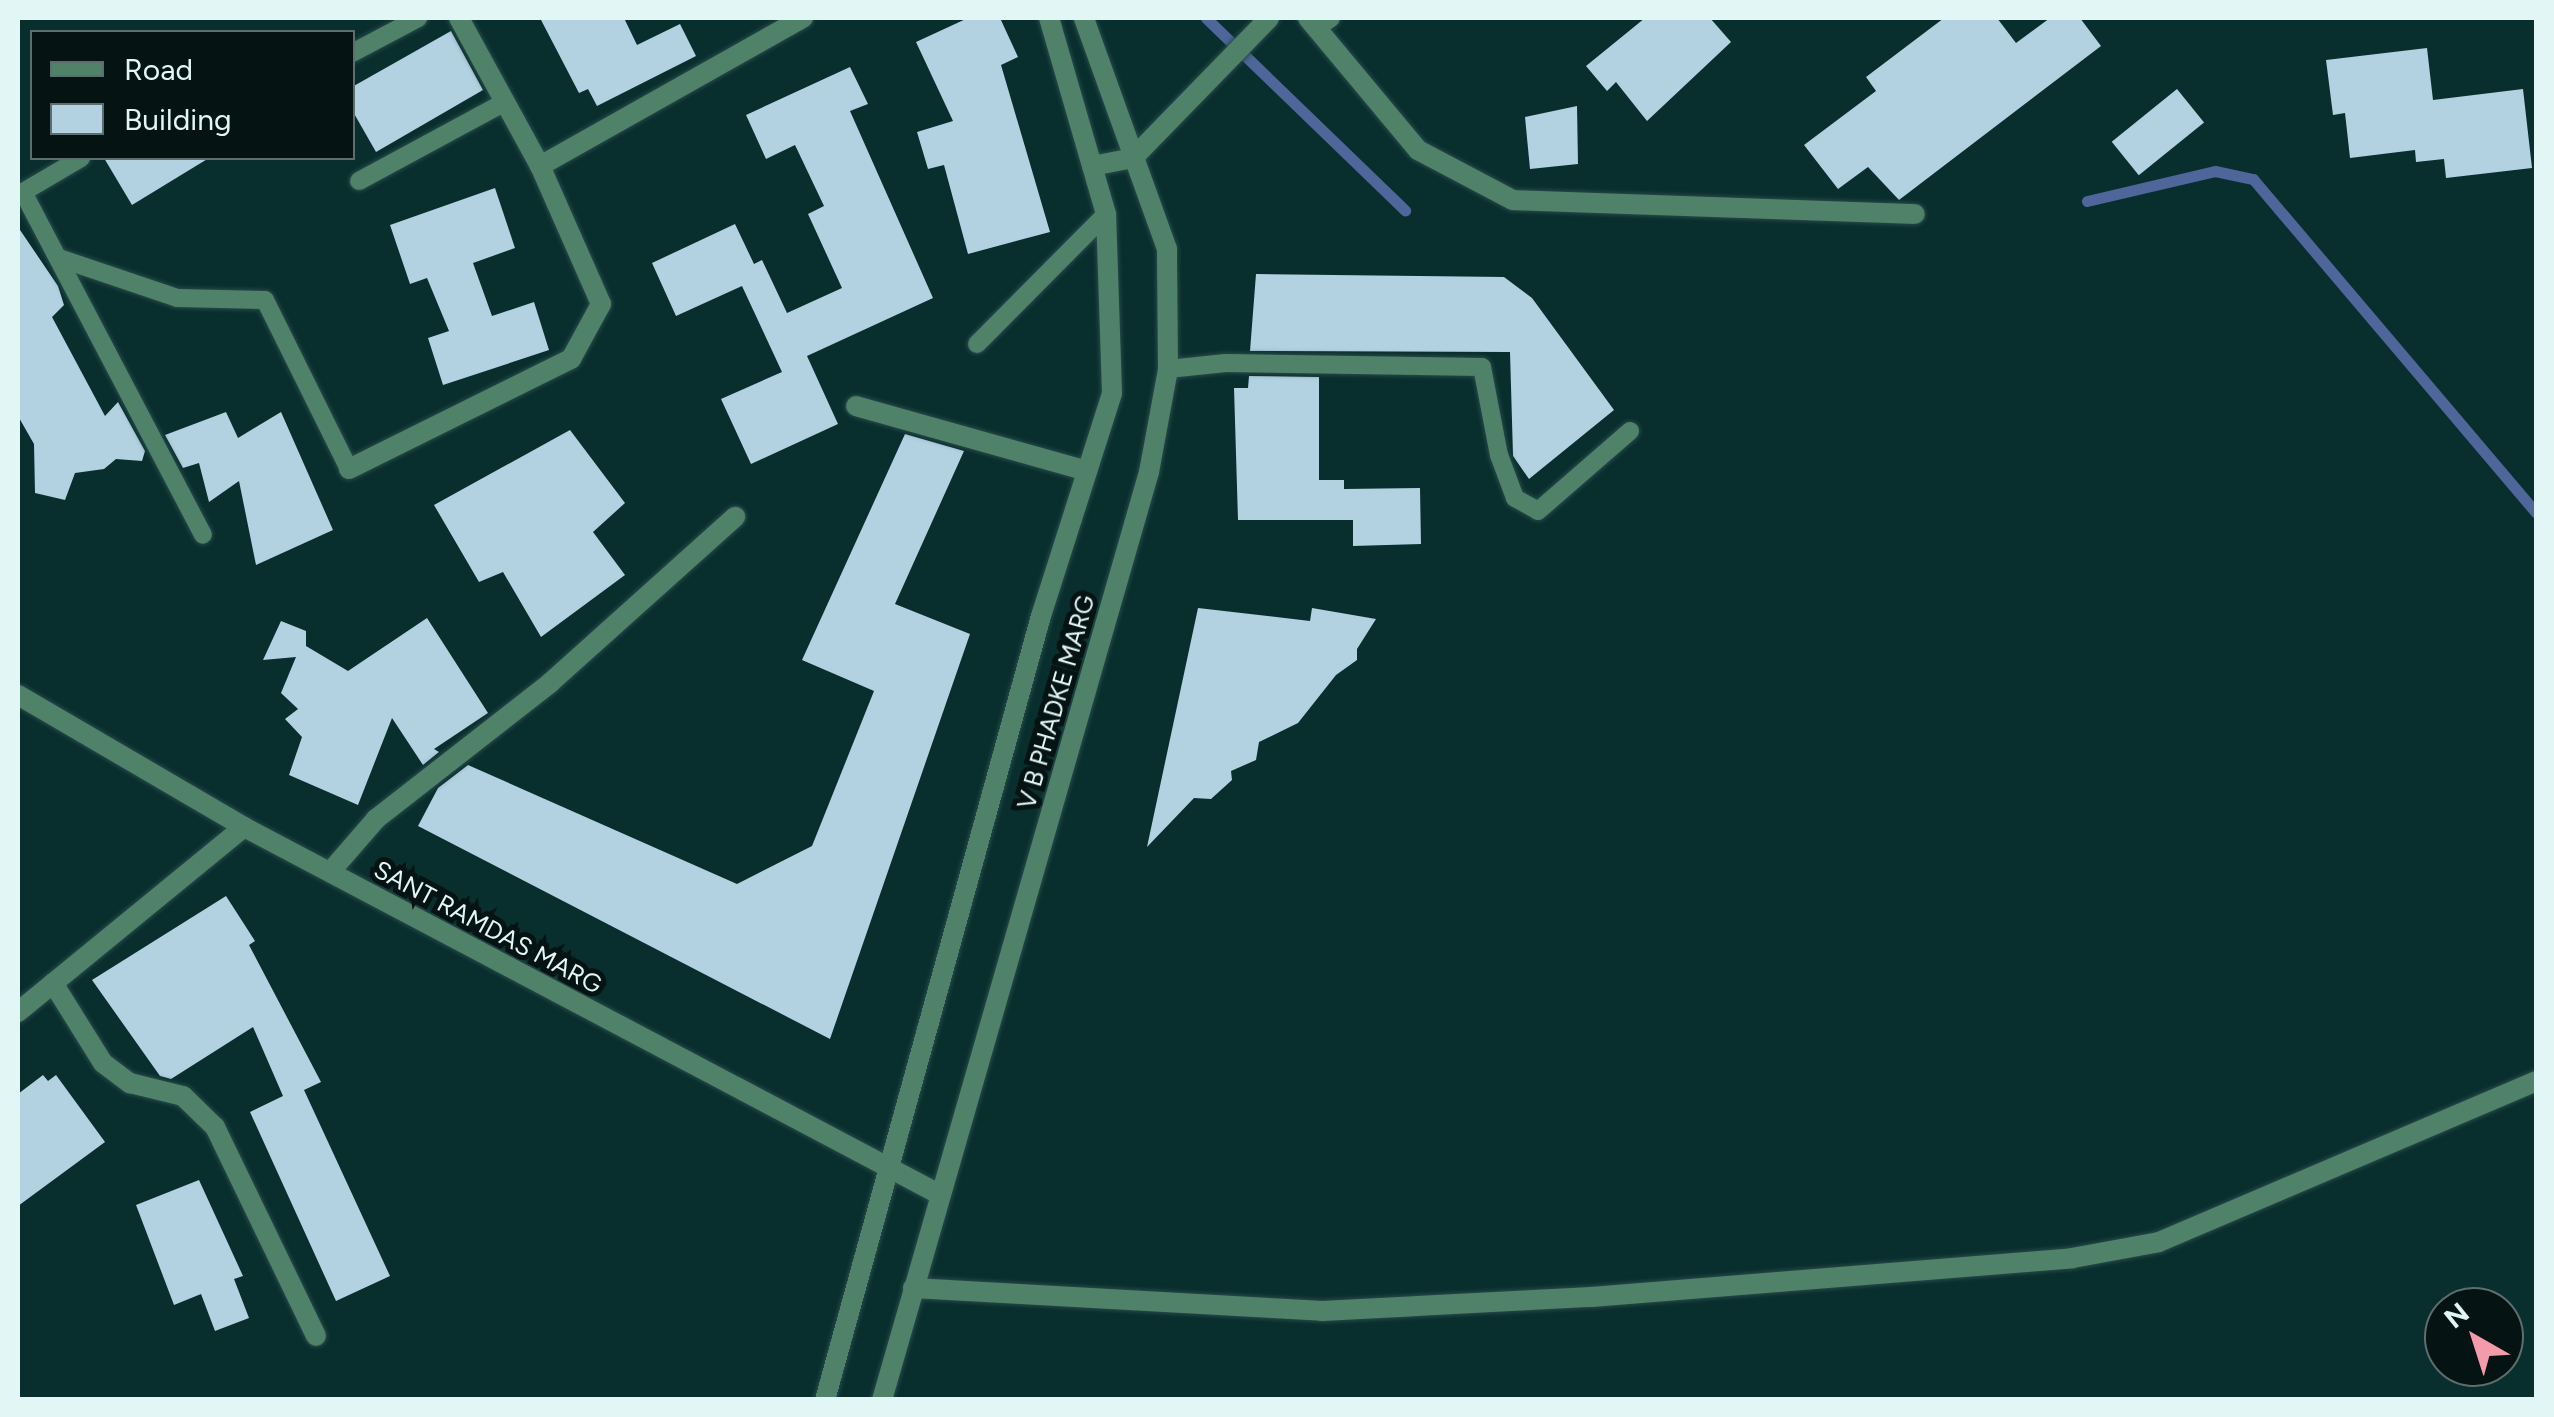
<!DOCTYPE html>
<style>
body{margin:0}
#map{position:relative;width:2554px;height:1417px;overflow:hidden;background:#092e2e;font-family:Figtree,sans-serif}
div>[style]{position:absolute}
.stream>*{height:11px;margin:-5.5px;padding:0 5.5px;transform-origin:5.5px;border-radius:5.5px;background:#4e669a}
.building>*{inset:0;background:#b2d1e1;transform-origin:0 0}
.roads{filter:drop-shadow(0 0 2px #284a4a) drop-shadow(0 0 2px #284a4a)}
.service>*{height:18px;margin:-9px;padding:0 9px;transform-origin:9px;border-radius:9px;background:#508269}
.minor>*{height:20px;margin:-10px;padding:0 10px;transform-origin:10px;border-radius:10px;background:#508269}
.tertiary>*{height:20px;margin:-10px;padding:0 10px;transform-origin:10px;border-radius:10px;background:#508269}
span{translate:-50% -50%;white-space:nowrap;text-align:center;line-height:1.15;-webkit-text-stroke:10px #051313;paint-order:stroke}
.street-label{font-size:25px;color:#e3f6f6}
.frame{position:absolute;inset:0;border:20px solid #e3f6f6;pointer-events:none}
.legend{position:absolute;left:30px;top:30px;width:325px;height:130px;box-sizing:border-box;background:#051313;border:2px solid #5e6e6e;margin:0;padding:12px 18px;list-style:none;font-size:30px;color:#e3f6f6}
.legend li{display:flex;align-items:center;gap:20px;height:50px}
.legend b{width:50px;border:2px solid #5e6e6e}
.north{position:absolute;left:2424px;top:1287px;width:100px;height:100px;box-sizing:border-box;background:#051313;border:2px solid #5e6e6e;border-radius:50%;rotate:321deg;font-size:28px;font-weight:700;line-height:40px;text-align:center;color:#e3f6f6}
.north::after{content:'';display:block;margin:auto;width:35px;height:45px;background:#f39aab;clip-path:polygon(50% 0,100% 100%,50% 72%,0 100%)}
</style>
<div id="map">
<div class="stream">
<i style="left:1206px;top:18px;width:277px;rotate:44deg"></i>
<i style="left:2087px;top:201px;width:131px;rotate:-13.2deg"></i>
<i style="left:2215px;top:171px;width:39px;rotate:12deg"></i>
<i style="left:2253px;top:179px;width:438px;rotate:49.7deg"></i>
</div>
<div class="building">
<i style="clip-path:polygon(540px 18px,624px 18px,637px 45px,680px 24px,696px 56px,597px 106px,588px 89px,579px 93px)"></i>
<i style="clip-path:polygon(968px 18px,1000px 18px,1018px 57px,1001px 65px,1050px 232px,968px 254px,944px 165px,928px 169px,917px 132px,953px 121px,916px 42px)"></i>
<i style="clip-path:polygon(1645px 18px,1710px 18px,1731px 42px,1647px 121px,1616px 82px,1607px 91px,1586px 66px)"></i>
<i style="clip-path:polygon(1944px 18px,1997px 18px,2016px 43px,2050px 18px,2080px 18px,2101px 46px,1899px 200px,1868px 167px,1838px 189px,1804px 145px,1876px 91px,1866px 77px)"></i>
<i style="clip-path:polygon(451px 31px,483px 90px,376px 152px,352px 110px,352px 87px)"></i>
<i style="clip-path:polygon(2427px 48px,2433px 100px,2523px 89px,2532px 168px,2446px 178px,2444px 159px,2416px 162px,2415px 150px,2350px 158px,2345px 113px,2333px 115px,2326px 60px)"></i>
<i style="clip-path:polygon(850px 67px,868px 104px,850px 111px,933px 298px,807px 356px,838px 424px,751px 464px,721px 399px,782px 372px,742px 286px,676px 316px,652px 263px,735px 224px,754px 264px,762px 260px,787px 313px,842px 288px,808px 214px,824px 206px,795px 145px,766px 159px,746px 115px)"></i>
<i style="left:2177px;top:89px;width:43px;height:84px;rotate:51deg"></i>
<i style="clip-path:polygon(1577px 106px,1578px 164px,1530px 169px,1525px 117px)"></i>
<i style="clip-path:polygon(104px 158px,209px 158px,132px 205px)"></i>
<i style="clip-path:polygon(495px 188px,515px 248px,473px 263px,492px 316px,534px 302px,549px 350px,443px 385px,428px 338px,449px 331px,427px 278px,410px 284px,390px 225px)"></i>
<i style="clip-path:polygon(18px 227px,58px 286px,64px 305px,52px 317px,105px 416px,118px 402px,145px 451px,142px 461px,116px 459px,104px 469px,75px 473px,65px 500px,35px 493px,34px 444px,18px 416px)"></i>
<i style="clip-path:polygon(1256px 274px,1504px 277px,1532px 298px,1614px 410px,1529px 479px,1513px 456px,1510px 352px,1250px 351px)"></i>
<i style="clip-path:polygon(1249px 376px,1319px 377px,1319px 480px,1344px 480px,1344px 489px,1420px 488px,1421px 544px,1353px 546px,1353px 520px,1238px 520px,1234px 388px,1248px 388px)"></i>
<i style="clip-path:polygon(226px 412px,238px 438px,281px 412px,333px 530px,256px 565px,239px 481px,209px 502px,199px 463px,183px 468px,165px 435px)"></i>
<i style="clip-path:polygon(570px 430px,625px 503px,593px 532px,625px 575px,541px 637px,503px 572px,479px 582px,434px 505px)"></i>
<i style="clip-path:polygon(905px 434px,964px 451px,895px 604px,970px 634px,830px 1039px,418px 826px,438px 788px,468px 765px,737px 884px,812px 846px,874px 691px,802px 660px)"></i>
<i style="clip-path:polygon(1198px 608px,1310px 621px,1312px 608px,1376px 619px,1357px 649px,1357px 660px,1336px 675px,1298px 723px,1259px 742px,1256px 760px,1231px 771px,1232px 780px,1211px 799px,1194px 798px,1147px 847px)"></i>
<i style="clip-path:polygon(427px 618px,488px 713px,434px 749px,439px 752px,423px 765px,392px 718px,358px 805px,289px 775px,302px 737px,285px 719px,298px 709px,281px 693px,296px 657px,263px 660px,281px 621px,306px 631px,306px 646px,348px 671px)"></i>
<i style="clip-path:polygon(226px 896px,255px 941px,249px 945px,321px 1082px,304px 1090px,390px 1276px,336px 1301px,250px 1112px,283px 1096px,253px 1027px,171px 1079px,160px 1076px,92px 980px)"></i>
<i style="clip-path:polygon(43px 1075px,48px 1081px,56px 1075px,105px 1142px,18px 1206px,18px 1094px)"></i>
<i style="clip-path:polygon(199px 1180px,243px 1276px,234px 1279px,249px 1318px,215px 1331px,201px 1294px,174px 1305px,136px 1205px)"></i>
</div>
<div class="roads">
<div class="service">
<i style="left:1321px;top:25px;width:12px;rotate:-35deg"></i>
<i style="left:352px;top:53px;width:75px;rotate:-27.9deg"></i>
<i style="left:81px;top:158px;width:67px;rotate:149.6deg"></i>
<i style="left:23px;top:192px;width:387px;rotate:62.3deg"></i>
<i style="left:359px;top:181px;width:166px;rotate:-28.4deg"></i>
<i style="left:59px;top:258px;width:125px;rotate:18.7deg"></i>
<i style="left:177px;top:298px;width:88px;rotate:1.3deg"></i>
<i style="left:265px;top:300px;width:189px;rotate:63.6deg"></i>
<i style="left:977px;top:344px;width:183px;rotate:-45.2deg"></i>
<i style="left:1168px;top:369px;width:58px;rotate:-5.9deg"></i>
<i style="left:1226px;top:363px;width:256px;rotate:0.9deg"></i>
<i style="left:1482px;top:367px;width:90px;rotate:79.1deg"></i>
<i style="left:1499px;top:455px;width:46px;rotate:69.6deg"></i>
<i style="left:1515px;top:498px;width:26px;rotate:29deg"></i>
<i style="left:1538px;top:511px;width:122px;rotate:-41deg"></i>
</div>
<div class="minor">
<i style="left:1308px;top:18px;width:172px;rotate:50.2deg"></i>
<i style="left:1418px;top:150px;width:107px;rotate:27.8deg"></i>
<i style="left:1513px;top:200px;width:402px;rotate:2deg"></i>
<i style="left:540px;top:166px;width:302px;rotate:-29.4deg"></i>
<i style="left:1092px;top:166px;width:42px;rotate:-11deg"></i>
<i style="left:1133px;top:158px;width:195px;rotate:-45.8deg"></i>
<i style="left:856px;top:406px;width:240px;rotate:15.7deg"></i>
<i style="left:349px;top:469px;width:248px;rotate:-26.4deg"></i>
<i style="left:571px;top:359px;width:63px;rotate:-61.4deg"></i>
<i style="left:601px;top:304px;width:151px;rotate:-113.8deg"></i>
<i style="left:540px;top:166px;width:169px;rotate:-118.7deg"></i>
<i style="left:18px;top:695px;width:262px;rotate:30.3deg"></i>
<i style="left:244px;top:827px;width:786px;rotate:27.84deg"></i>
<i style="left:331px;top:871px;width:69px;rotate:-49.1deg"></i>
<i style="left:376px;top:819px;width:221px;rotate:-38deg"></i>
<i style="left:550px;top:683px;width:249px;rotate:-41.9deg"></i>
<i style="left:53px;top:983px;width:94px;rotate:58deg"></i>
<i style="left:103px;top:1063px;width:34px;rotate:37deg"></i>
<i style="left:130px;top:1083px;width:55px;rotate:13.8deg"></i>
<i style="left:183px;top:1096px;width:45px;rotate:44.1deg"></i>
<i style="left:215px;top:1127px;width:232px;rotate:64.2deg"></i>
<i style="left:18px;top:1012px;width:292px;rotate:-39.3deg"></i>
<i style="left:913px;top:1288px;width:410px;rotate:3.2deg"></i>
<i style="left:1322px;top:1311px;width:270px;rotate:-3deg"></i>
<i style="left:1592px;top:1297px;width:482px;rotate:-4.6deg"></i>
<i style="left:2072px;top:1258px;width:88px;rotate:-10.4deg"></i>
<i style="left:2159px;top:1242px;width:410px;rotate:-23.1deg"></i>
</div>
<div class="tertiary">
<i style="left:825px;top:1400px;width:813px;rotate:-74.6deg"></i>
<i style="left:1041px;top:616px;width:234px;rotate:-72.3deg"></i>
<i style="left:1112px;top:393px;width:179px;rotate:-91.9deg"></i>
<i style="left:1106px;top:214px;width:204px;rotate:-106.2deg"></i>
<i style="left:882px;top:1400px;width:966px;rotate:-73.95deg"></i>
<i style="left:1149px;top:472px;width:105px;rotate:-79.5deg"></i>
<i style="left:1168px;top:369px;width:120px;rotate:-90.5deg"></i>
<i style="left:1167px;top:249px;width:245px;rotate:-109.8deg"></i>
</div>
</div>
<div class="street-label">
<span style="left:1056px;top:702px;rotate:-74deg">V B PHADKE MARG</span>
<span style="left:488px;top:927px;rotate:28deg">SANT RAMDAS MARG</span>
</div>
<div class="frame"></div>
<ul class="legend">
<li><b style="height:12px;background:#508269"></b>Road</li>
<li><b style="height:28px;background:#b2d1e1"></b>Building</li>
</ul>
<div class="north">N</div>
</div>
